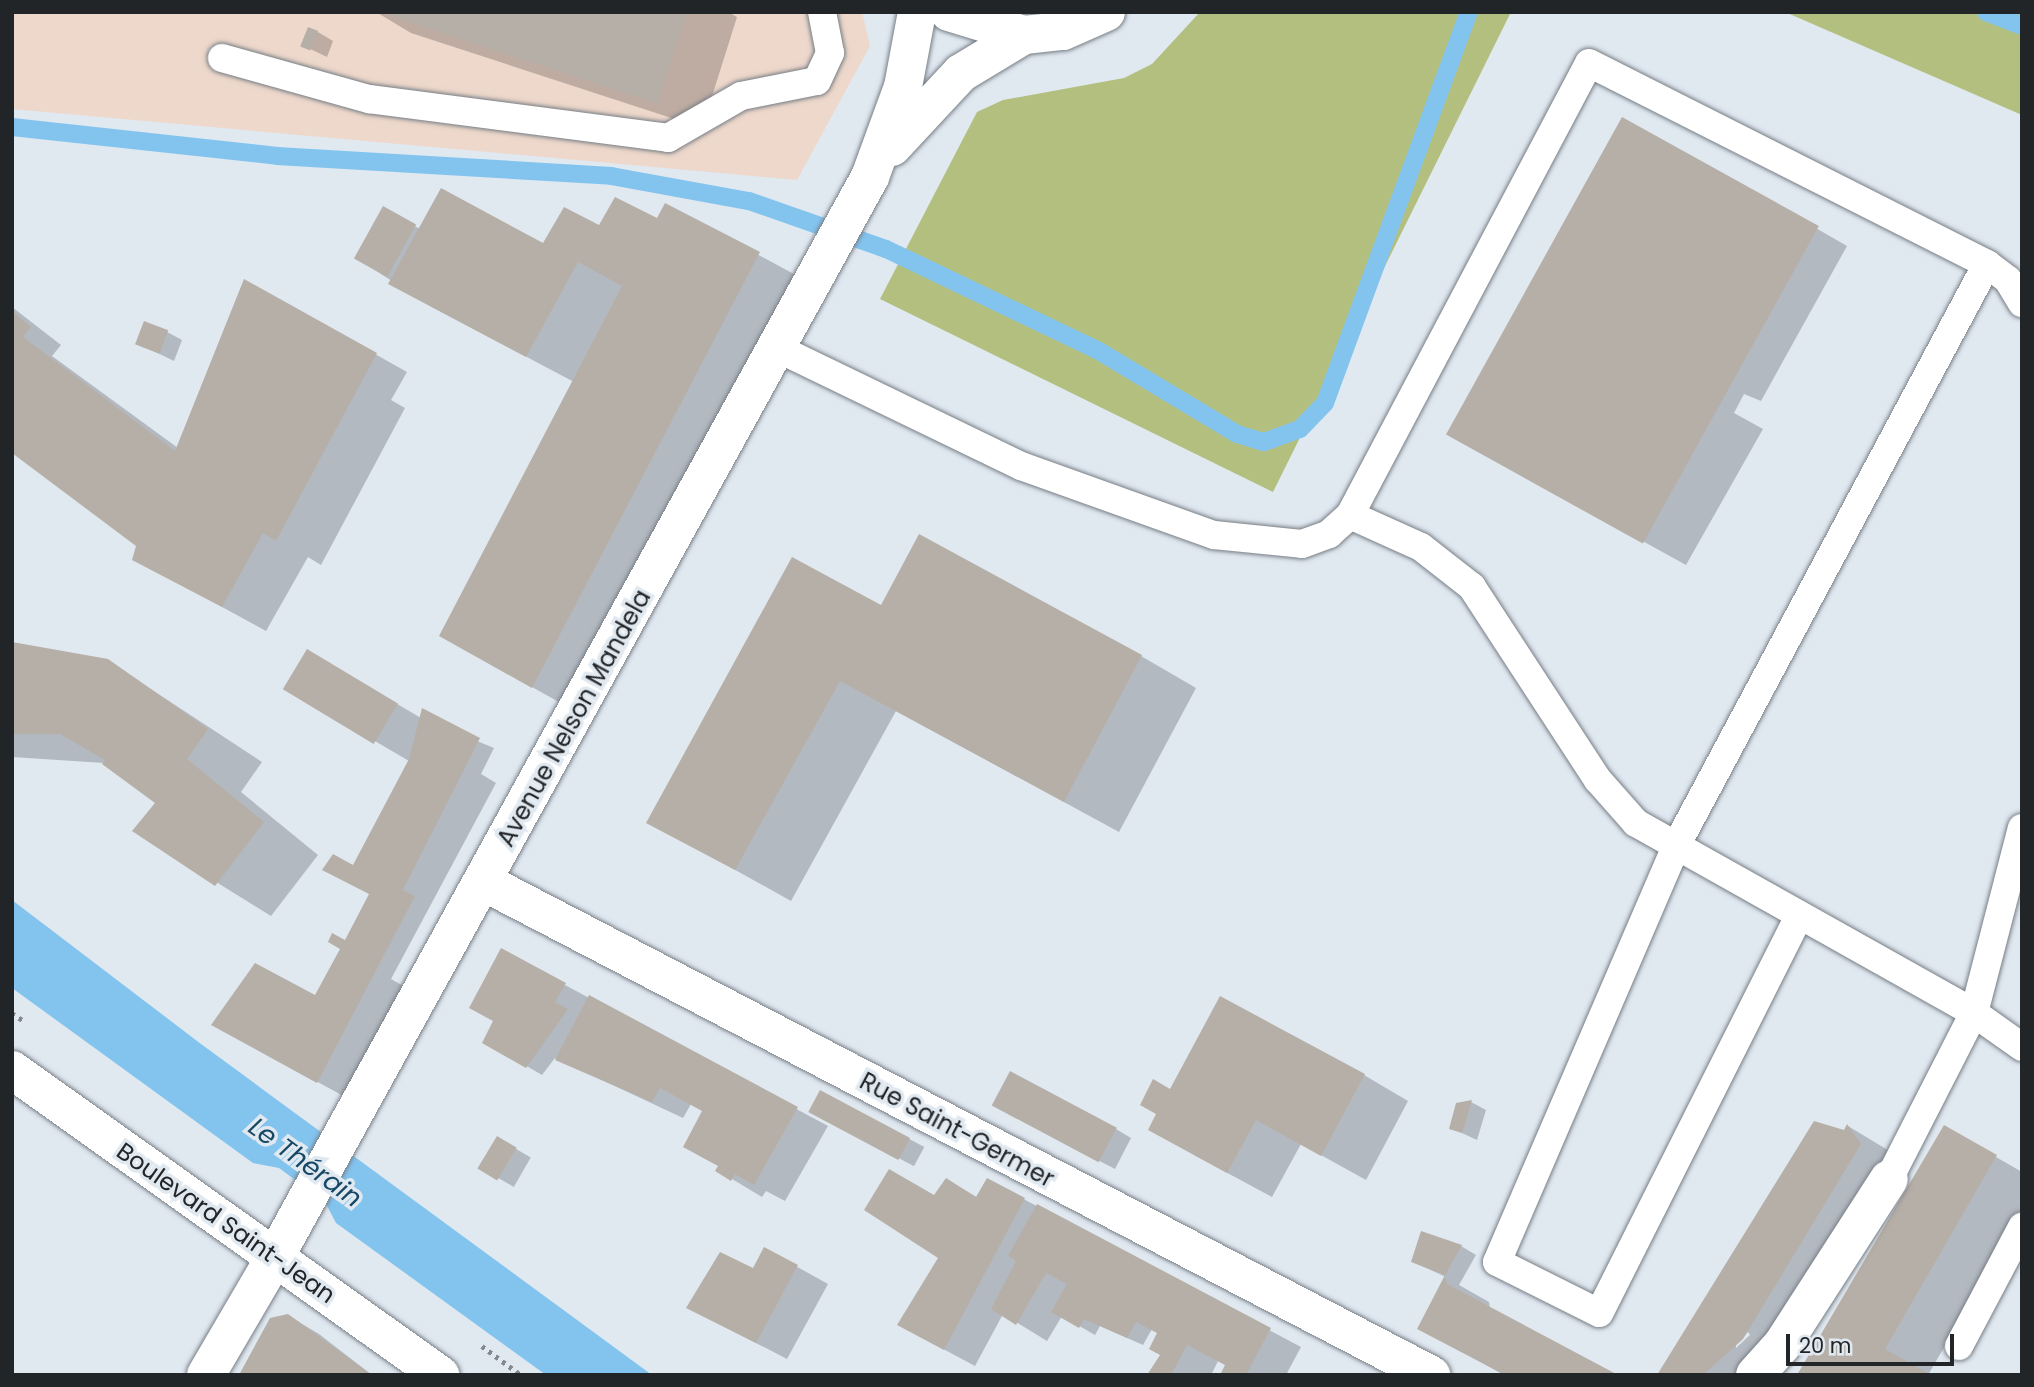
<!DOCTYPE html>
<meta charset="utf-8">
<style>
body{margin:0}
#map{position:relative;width:2034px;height:1387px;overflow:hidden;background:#e0e8f0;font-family:Poppins,sans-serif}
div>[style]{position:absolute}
.commercial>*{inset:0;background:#eed8cb}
.green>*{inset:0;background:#b3bf7f}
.water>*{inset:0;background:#83c4ef}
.shadow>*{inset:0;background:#0003;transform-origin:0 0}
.stream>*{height:18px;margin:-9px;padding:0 9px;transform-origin:9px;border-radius:9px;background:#83c4ef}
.building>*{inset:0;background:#b6afa7;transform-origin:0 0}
.path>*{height:4.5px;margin-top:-2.25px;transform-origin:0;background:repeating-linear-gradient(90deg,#83898e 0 3.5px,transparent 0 8.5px)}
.roads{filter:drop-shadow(0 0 2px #777e85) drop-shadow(0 0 2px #777e85)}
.service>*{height:28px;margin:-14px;padding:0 14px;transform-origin:14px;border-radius:14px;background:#fff}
.minor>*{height:38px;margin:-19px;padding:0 19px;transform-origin:19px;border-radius:19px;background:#fff}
.tertiary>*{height:38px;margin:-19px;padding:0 19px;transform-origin:19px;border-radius:19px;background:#fff}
.secondary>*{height:38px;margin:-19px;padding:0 19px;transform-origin:19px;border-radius:19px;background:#fff}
span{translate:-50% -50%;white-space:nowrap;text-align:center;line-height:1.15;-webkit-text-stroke:7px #e0e8f0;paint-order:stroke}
.street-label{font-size:24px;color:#222527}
.water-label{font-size:26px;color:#164865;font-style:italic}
.frame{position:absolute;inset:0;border:14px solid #222527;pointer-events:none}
.scale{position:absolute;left:1786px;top:1334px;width:168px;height:32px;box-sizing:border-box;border:4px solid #222527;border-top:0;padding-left:9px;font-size:21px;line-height:24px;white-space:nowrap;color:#222527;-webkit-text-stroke:5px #e0e8f0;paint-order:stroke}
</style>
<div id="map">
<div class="commercial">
<i style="clip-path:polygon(12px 12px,862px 12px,870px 46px,797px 180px,12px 109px)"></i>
</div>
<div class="green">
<i style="clip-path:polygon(1200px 12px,1511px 12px,1273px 492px,880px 299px,977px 112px,1003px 100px,1124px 78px,1152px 64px)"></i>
<i style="clip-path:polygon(1785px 12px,2022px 12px,2022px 115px)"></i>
</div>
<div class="water">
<i style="clip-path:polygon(12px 900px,201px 1044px,652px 1375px,546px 1375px,336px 1223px,325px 1202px,279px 1168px,253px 1163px,12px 988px)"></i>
</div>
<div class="shadow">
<i style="clip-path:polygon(376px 12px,728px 12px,737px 17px,702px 128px,411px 33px)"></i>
<i style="clip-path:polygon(318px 32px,333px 41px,327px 57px,304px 46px)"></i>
<i style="clip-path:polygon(1755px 193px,1847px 246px,1761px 401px,1744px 394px,1734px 413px,1763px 429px,1686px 565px,1492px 458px)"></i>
<i style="clip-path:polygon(666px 205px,803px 279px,577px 712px,485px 661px,574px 382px,434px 308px,356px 258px,383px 208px,420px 229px,544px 245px,600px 227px,657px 220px)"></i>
<i style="clip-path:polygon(245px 281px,407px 372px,391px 400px,405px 408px,321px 565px,308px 557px,266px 631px,134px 559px,138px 545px,12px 451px,12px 307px,61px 345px,52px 356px,178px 448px)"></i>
<i style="clip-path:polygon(167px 332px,182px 340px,174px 361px,137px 343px)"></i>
<i style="clip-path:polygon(881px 607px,1141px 656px,1196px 688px,1119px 832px,896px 711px,791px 901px,649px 822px)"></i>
<i style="clip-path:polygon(12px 645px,108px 661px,262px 762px,241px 792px,318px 855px,271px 916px,134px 831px,157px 802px,104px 763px,12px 757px)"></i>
<i style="clip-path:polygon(338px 669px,421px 718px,494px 748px,481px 774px,496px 783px,391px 979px,407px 988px,349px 1099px,244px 1042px,315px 998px,370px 894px,354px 867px,409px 761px,286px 689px)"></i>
<i style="clip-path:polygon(565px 985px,828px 1126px,785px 1201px,766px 1191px,762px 1197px,732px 1179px,720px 1166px,704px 1111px,691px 1104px,683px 1118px,555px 1058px,542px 1075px,485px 1042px)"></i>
<i style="clip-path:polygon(1364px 1075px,1408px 1101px,1366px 1180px,1301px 1144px,1272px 1197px,1194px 1155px,1171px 1091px)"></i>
<i style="left:821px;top:1092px;width:117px;height:22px;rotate:28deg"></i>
<i style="clip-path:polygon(1471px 1102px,1486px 1110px,1477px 1140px,1451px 1128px)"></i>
<i style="clip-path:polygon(1008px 1114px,1116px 1129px,1131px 1138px,1115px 1169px)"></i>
<i style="clip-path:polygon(evenodd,1848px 1126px,1891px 1152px,1775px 1375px,1659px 1375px,1848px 1126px,1748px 1332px,1750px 1335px,1736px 1348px,1736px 1343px,1748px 1332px)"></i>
<i style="clip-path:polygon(1944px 1127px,2022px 1172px,2022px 1213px,1928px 1375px,1799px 1375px)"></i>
<i style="left:497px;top:1138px;width:39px;height:34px;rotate:30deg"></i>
<i style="clip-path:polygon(947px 1180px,978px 1198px,988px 1180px,1301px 1347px,1286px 1375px,1221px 1375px,1226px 1365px,1218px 1361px,1211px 1375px,1149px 1375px,1162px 1354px,1159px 1333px,1152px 1329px,1143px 1345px,1100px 1326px,1095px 1335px,1062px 1316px,1047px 1341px,1003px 1314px,975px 1366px,930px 1342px,940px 1258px,935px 1198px)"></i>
<i style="clip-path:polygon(1461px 1246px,1476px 1255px,1459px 1285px,1489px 1302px,1490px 1309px,1614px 1375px,1504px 1375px,1419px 1328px,1446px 1277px,1413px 1262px)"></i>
<i style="clip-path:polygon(765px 1249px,828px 1284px,787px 1359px,688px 1308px,754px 1270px)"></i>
<i style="clip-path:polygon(287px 1315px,319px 1334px,372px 1375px,243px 1372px)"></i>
</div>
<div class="stream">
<i style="left:1986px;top:12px;width:39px;rotate:21deg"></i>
<i style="left:12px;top:127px;width:267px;rotate:6.2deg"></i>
<i style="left:277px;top:156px;width:335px;rotate:3.4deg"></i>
<i style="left:611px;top:176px;width:140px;rotate:10.3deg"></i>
<i style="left:749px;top:201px;width:145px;rotate:19.3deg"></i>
<i style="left:886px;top:249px;width:236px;rotate:25.6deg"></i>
<i style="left:1099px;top:351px;width:161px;rotate:31deg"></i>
<i style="left:1237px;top:434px;width:28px;rotate:17deg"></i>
<i style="left:1264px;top:442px;width:38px;rotate:-20deg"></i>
<i style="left:1300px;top:429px;width:36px;rotate:-46deg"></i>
<i style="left:1325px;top:403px;width:417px;rotate:-69.8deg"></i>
</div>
<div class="building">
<i style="clip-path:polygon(379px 12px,687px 12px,658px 104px)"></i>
<i style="left:308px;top:27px;width:11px;height:21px;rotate:22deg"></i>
<i style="left:1622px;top:117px;width:225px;height:363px;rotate:29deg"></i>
<i style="clip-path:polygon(441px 188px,543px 243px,564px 207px,599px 225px,615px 197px,657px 218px,665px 203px,760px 252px,532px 688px,439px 636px,622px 286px,578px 262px,526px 357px,388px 284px)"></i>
<i style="left:383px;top:206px;width:38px;height:60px;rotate:29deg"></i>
<i style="clip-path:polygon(244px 279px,377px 353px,276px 541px,263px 533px,222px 607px,132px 560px,136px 546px,12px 453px,12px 311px,31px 327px,23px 337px,175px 451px)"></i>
<i style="left:144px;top:321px;width:26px;height:25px;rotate:21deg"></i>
<i style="clip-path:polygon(919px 534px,1142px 655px,1064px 802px,840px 681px,735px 870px,646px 823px,792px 557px,881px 605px)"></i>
<i style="clip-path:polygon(12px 642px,108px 659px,208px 729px,187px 759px,264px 822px,215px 886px,132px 831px,155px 803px,102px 764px,105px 760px,60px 734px,12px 734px)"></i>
<i style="left:307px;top:649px;width:106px;height:47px;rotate:31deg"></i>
<i style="clip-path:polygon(422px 708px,480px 738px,403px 890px,415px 896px,317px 1083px,211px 1025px,255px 963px,315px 995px,340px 949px,328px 942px,332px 933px,345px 940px,369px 894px,322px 870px,333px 854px,353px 865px,409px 759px)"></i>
<i style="clip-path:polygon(501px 948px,566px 983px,555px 1002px,568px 1009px,526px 1068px,482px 1043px,493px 1021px,469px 1008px)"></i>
<i style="clip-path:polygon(589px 995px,798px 1107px,754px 1185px,735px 1174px,731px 1181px,715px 1171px,718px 1166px,683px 1147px,702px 1111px,660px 1088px,652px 1102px,555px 1060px)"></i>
<i style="clip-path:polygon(1220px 996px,1365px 1074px,1321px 1156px,1256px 1120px,1227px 1173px,1148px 1130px,1156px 1114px,1140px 1105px,1153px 1079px,1170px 1089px)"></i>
<i style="left:1010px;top:1071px;width:121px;height:39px;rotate:28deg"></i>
<i style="left:820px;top:1090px;width:102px;height:25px;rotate:28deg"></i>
<i style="clip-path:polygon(1472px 1100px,1462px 1133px,1449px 1129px,1456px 1103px)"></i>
<i style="clip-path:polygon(1814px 1121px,1844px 1130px,1847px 1124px,1861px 1144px,1743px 1339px,1703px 1375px,1657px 1375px)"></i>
<i style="clip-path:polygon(1944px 1125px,1997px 1155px,1885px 1349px,1931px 1375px,1797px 1375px)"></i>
<i style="left:497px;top:1136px;width:23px;height:38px;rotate:31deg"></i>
<i style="clip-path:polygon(889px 1169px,934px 1195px,946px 1178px,976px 1197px,987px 1178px,1025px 1198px,944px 1350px,897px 1325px,938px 1258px,864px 1210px)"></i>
<i style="clip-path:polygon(1037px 1204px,1271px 1328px,1246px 1375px,1220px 1375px,1225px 1365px,1187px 1345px,1171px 1375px,1147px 1375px,1160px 1355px,1149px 1349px,1157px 1333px,1136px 1322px,1127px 1338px,1084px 1319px,1079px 1328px,1051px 1312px,1067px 1284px,1046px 1273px,1016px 1325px,991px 1309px,1016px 1261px,1008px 1256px)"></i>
<i style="clip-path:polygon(1421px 1231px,1462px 1245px,1445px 1275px,1411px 1262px)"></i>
<i style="clip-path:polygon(764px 1247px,798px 1265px,756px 1343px,686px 1308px,720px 1252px,753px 1268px)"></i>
<i style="clip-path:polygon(1445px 1275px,1447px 1284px,1618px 1375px,1505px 1375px,1417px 1329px)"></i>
<i style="clip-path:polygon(288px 1314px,342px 1353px,372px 1375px,240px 1373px,270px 1318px)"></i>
</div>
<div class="path">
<i style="left:12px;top:1013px;width:14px;rotate:34deg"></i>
<i style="left:482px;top:1346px;width:49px;rotate:36.6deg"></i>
</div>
<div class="roads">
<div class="service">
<i style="left:222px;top:58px;width:153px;rotate:15.6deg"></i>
<i style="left:369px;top:99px;width:302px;rotate:7.4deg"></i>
<i style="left:668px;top:138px;width:84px;rotate:-29.9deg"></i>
<i style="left:741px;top:96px;width:77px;rotate:-11.2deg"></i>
<i style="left:817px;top:81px;width:31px;rotate:-65deg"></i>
<i style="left:830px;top:53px;width:42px;rotate:-101deg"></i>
<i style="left:777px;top:348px;width:271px;rotate:25.8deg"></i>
<i style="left:1021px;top:466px;width:205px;rotate:19.7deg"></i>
<i style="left:1214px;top:535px;width:88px;rotate:5.8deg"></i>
<i style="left:1302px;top:544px;width:29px;rotate:-20deg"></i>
<i style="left:1329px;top:534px;width:28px;rotate:-42deg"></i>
<i style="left:1350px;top:515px;width:511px;rotate:-62.13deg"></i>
<i style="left:1589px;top:63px;width:446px;rotate:26.8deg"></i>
<i style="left:1987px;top:264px;width:26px;rotate:37deg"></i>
<i style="left:2008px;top:280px;width:27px;rotate:59deg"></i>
<i style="left:1350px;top:515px;width:78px;rotate:24.3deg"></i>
<i style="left:1421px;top:547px;width:65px;rotate:38.1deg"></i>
<i style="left:1472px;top:587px;width:230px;rotate:56.9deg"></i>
<i style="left:1598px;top:780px;width:57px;rotate:48.5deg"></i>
<i style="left:1636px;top:823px;width:388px;rotate:29.3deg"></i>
<i style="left:1974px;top:1013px;width:59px;rotate:35.3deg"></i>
<i style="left:1798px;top:918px;width:442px;rotate:116.7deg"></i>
<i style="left:1599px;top:1313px;width:114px;rotate:-153.4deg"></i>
<i style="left:1497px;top:1262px;width:451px;rotate:-66.7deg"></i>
<i style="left:1675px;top:848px;width:662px;rotate:-61.89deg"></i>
<i style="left:1889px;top:1179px;width:186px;rotate:-62.9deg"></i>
<i style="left:1974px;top:1013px;width:191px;rotate:-75.5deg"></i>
<i style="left:1959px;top:1346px;width:135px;rotate:-62.1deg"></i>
</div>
<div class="minor">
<i style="left:484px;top:882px;width:1068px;rotate:27.5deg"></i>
<i style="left:206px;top:1375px;width:137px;rotate:-59.7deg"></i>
<i style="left:1755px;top:1375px;width:40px;rotate:-48deg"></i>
<i style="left:1782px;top:1345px;width:197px;rotate:-57.2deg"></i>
</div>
<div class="tertiary">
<i style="left:949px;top:12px;width:78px;rotate:17deg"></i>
<i style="left:1024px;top:35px;width:39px;rotate:-6deg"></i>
<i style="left:1063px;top:31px;width:47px;rotate:-23.8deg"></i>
<i style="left:892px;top:147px;width:101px;rotate:-47deg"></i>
<i style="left:961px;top:73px;width:74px;rotate:-31.1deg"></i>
<i style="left:275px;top:1257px;width:1233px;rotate:-61.15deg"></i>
<i style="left:870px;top:177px;width:96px;rotate:-69.9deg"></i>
<i style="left:903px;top:87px;width:76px;rotate:-79.4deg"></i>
</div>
<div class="secondary">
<i style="left:12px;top:1070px;width:526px;rotate:35.47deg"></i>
</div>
</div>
<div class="street-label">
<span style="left:574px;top:718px;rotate:-61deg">Avenue Nelson Mandela</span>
<span style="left:957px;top:1130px;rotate:28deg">Rue Saint-Germer</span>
<span style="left:226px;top:1223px;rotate:35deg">Boulevard Saint-Jean</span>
</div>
<div class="water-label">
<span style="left:305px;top:1163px;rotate:36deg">Le Thérain</span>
</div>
<div class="frame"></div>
<div class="scale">20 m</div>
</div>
